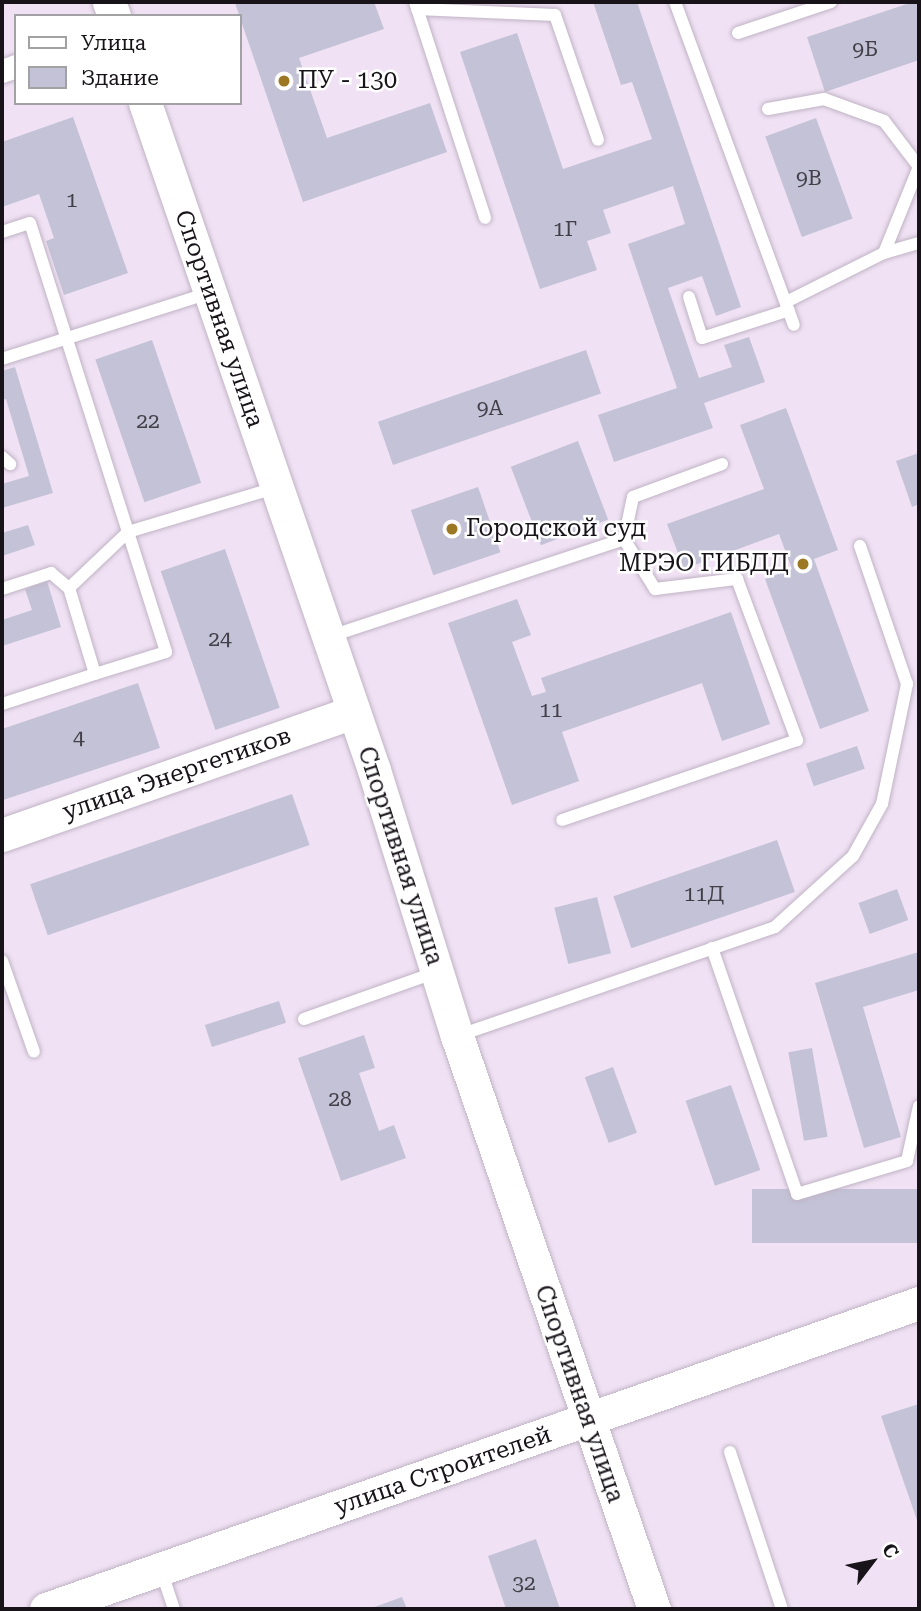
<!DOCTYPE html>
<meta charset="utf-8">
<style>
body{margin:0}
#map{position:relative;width:921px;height:1611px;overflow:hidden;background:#f0e2f4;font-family:"Roboto Serif",serif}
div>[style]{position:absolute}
.building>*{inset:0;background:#c3c2d6;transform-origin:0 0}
.roads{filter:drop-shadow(0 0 2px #c0b3c5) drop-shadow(0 0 2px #c0b3c5)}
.lane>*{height:12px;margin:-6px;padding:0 6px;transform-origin:6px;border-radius:6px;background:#fff}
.street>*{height:23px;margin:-11.5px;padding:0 11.5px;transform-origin:11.5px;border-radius:11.5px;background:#fff}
.secondary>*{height:33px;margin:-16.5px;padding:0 16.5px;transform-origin:16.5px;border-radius:16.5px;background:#fff}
.dots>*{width:19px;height:19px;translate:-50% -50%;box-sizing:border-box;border:4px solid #fff;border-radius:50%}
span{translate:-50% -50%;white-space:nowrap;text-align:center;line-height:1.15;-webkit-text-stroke:5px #fff;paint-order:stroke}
.number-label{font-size:21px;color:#423f48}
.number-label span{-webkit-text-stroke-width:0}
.poi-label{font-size:24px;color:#171319}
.left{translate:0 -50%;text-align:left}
.right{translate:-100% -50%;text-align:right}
.street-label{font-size:24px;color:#171319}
.frame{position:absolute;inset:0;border:4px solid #171319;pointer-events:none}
.legend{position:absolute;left:14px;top:14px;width:228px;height:91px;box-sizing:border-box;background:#fff;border:2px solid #a2a1a3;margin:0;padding:9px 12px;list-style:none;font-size:21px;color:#171319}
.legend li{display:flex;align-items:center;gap:14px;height:35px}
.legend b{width:35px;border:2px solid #a2a1a3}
.north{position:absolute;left:837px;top:1527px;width:70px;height:70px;-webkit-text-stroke:5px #fff;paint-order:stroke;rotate:58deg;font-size:19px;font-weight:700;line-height:28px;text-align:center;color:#171319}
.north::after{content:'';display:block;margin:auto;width:24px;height:32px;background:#171319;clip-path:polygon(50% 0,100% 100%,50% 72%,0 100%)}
</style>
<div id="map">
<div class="building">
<i style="clip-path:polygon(374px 2px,384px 29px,299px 58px,327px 138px,430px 103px,447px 152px,303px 202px,235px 3px)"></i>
<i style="clip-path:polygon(593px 2px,637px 2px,741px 307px,716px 316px,702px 276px,668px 288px,699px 378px,732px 367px,724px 345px,749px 337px,765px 382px,704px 403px,713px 428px,614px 462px,598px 415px,677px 388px,628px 244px,685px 224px,673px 186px,603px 210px,611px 233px,587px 241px,597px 270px,540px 289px,460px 52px,517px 33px,563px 169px,652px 139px,632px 82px,621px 85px)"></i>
<i style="clip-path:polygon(913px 2px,919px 2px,919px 60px,825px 92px,807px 37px)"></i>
<i style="clip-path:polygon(73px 117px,128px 273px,64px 295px,46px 241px,54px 238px,39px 194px,2px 207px,2px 142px)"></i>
<i style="left:816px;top:118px;width:107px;height:54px;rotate:70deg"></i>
<i style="left:152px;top:340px;width:151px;height:60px;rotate:71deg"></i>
<i style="left:586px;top:350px;width:46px;height:220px;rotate:71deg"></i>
<i style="clip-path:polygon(15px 367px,53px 493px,2px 508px,2px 484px,29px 476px,6px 399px,2px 400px,2px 371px)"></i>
<i style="clip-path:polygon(786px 408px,838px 550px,814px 559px,869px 711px,820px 729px,765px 579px,792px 569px,779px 534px,684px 569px,667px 524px,764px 489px,740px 425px)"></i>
<i style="left:578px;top:441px;width:84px;height:72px;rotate:69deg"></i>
<i style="clip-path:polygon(919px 453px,919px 504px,912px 507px,896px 461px)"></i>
<i style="left:478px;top:487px;width:69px;height:71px;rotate:71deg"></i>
<i style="clip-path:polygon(28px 525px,35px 545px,2px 556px,2px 533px)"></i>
<i style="left:225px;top:549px;width:168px;height:68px;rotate:71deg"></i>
<i style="clip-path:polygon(47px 581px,61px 627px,2px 646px,2px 620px,32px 610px,25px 589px)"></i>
<i style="clip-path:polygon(517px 599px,531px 635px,512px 642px,532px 696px,546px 692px,541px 678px,731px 612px,770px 724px,722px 741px,702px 683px,562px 732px,579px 781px,512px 805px,448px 623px)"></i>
<i style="clip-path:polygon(138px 683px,160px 748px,3px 800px,2px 729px)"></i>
<i style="left:857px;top:746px;width:24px;height:54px;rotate:71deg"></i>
<i style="left:292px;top:794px;width:54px;height:277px;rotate:71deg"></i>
<i style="left:777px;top:840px;width:55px;height:173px;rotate:71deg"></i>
<i style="left:897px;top:889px;width:33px;height:41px;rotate:70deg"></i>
<i style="left:597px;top:897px;width:58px;height:44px;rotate:76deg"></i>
<i style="clip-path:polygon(919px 952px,919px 990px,863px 1007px,901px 1137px,864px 1148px,815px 983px)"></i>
<i style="left:279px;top:1001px;width:23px;height:78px;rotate:72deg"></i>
<i style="clip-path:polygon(364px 1035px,375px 1068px,359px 1073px,379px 1131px,394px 1125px,406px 1158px,341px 1181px,298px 1058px)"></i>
<i style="left:812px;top:1048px;width:90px;height:24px;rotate:80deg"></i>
<i style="left:613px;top:1067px;width:70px;height:30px;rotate:70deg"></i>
<i style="left:731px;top:1085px;width:90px;height:48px;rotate:71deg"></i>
<i style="left:919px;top:1189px;width:54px;height:167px;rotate:90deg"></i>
<i style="clip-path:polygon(919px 1404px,919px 1526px,881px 1416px)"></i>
<i style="clip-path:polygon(536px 1539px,560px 1609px,506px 1609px,488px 1556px)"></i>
<i style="clip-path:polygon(402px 1597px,407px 1609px,369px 1609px)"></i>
</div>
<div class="roads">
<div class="lane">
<i style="left:415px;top:2px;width:227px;rotate:72deg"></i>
<i style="left:675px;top:2px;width:344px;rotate:69.8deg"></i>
<i style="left:417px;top:9px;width:138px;rotate:2.5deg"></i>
<i style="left:555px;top:15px;width:132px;rotate:71deg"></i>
<i style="left:738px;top:33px;width:98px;rotate:-18.4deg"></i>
<i style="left:768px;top:109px;width:57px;rotate:-10.1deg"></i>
<i style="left:824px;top:99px;width:64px;rotate:20.1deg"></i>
<i style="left:884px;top:121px;width:58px;rotate:52.7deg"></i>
<i style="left:2px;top:232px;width:29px;rotate:-18deg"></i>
<i style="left:30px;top:223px;width:450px;rotate:72.4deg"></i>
<i style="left:166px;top:652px;width:74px;rotate:162.8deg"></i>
<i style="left:884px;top:253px;width:36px;rotate:-16deg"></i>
<i style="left:689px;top:297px;width:43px;rotate:72.4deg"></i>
<i style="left:702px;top:338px;width:91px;rotate:-17.8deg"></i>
<i style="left:786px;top:302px;width:110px;rotate:-26.6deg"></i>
<i style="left:884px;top:253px;width:93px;rotate:-67.9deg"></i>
<i style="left:2px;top:359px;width:217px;rotate:-17.7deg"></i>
<i style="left:2px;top:457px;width:11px;rotate:41deg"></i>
<i style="left:624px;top:539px;width:43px;rotate:-77.9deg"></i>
<i style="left:633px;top:497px;width:95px;rotate:-20.3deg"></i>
<i style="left:2px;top:589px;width:52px;rotate:-18.1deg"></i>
<i style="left:51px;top:573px;width:23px;rotate:40deg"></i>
<i style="left:331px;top:636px;width:309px;rotate:-18.3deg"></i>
<i style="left:624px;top:539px;width:59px;rotate:58.2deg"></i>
<i style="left:655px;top:589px;width:83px;rotate:-7deg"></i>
<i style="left:737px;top:579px;width:172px;rotate:69.6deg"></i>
<i style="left:797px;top:740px;width:248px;rotate:161.2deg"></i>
<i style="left:2px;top:704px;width:98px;rotate:-17.9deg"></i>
<i style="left:95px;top:674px;width:90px;rotate:-106.8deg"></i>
<i style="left:69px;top:588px;width:81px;rotate:-43.5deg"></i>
<i style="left:128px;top:532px;width:153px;rotate:-16.7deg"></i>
<i style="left:712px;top:948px;width:260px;rotate:70.9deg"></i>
<i style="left:797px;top:1194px;width:115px;rotate:-16.7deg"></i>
<i style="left:907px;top:1161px;width:56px;rotate:-77.7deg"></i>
<i style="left:2px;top:961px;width:96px;rotate:70.6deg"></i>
<i style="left:304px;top:1019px;width:141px;rotate:-19.5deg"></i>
<i style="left:457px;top:1036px;width:336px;rotate:-18.9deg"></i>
<i style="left:775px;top:927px;width:105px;rotate:-42.3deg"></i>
<i style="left:853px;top:856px;width:60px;rotate:-60.9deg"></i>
<i style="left:882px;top:804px;width:123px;rotate:-78.2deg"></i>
<i style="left:907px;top:684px;width:146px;rotate:-108.8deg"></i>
<i style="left:730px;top:1452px;width:165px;rotate:71.7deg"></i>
<i style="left:161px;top:1570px;width:41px;rotate:71.6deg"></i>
</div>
<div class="street">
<i style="left:2px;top:71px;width:15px;rotate:-20deg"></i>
</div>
<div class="secondary">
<i style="left:109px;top:2px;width:15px;rotate:70deg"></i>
<i style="left:145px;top:103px;width:705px;rotate:71.05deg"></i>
<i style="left:374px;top:770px;width:279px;rotate:72.7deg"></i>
<i style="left:457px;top:1036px;width:606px;rotate:71.03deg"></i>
<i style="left:2px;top:835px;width:372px;rotate:-19.3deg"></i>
<i style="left:46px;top:1609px;width:925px;rotate:-19.32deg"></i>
</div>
</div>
<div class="dots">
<i style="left:284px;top:81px;background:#9c7824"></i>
<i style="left:452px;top:529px;background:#9c7824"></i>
<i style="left:803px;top:564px;background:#9c7824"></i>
</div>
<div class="number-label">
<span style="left:865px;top:49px">9Б</span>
<span style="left:809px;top:178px">9В</span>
<span style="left:72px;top:200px">1</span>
<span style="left:565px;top:229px">1Г</span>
<span style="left:490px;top:408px">9А</span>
<span style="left:148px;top:421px">22</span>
<span style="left:220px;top:639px">24</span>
<span style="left:551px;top:710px">11</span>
<span style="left:79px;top:738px">4</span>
<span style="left:704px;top:894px">11Д</span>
<span style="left:340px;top:1099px">28</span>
<span style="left:524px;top:1583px">32</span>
</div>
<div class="poi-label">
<span class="left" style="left:298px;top:81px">ПУ - 130</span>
<span class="left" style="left:466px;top:529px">Городской суд</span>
<span class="right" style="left:789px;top:564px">МРЭО ГИБДД</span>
</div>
<div class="street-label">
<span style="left:219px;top:319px;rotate:71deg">Спортивная улица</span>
<span style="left:177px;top:774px;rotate:-19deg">улица Энергетиков</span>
<span style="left:400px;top:856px;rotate:72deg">Спортивная улица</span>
<span style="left:579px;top:1394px;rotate:71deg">Спортивная улица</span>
<span style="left:443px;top:1471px;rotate:-19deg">улица Строителей</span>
</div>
<div class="frame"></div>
<ul class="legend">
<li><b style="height:9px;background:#fff"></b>Улица</li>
<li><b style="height:19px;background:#c3c2d6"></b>Здание</li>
</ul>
<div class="north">С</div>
</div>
